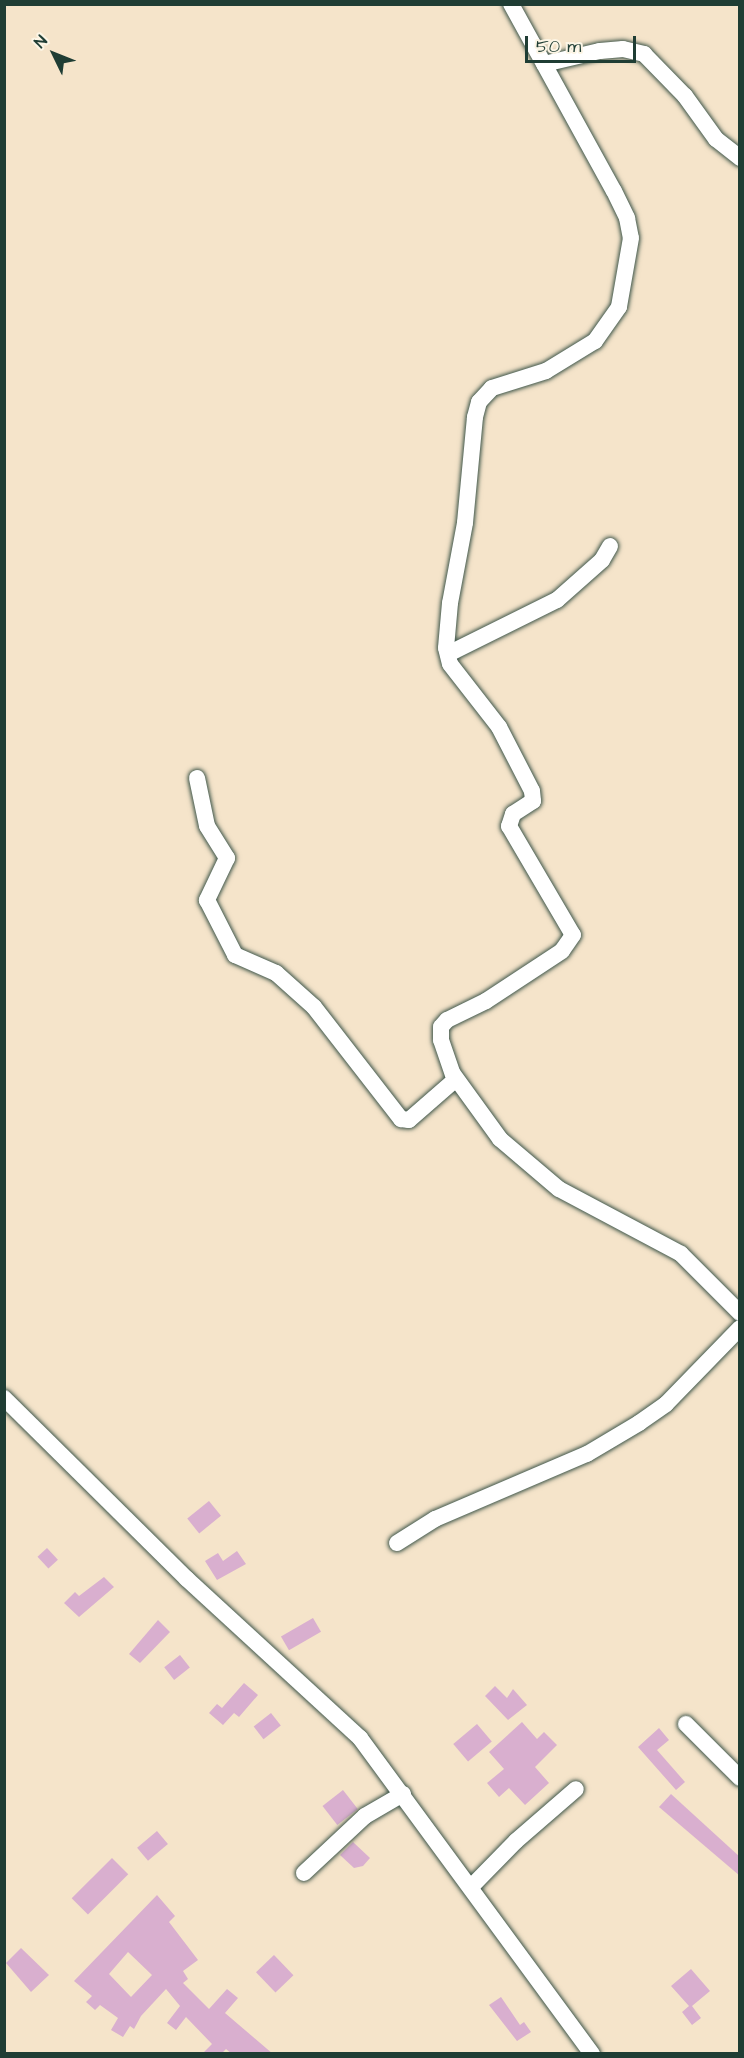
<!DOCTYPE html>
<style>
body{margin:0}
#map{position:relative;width:744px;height:2058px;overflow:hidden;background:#f5e4ca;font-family:"Architects Daughter",sans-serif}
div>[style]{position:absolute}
.building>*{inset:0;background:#d9afcf;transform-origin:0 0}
.roads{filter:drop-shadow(0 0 2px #3f564a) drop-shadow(0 0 2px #3f564a)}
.minor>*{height:16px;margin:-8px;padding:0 8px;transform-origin:8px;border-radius:8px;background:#fff}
span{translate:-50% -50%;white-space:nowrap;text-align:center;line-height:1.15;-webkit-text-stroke:5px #fcf5e5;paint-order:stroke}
.frame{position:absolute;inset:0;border:6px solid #1f3d34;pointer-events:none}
.north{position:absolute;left:24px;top:24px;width:60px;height:60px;-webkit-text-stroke:4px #fcf5e5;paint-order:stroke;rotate:313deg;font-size:16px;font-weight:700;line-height:24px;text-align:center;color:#1f3d34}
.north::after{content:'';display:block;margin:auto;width:21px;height:27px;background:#1f3d34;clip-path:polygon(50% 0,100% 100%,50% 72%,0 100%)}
.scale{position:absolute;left:525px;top:36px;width:111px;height:27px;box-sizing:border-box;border:3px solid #1f3d34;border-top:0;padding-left:8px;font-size:18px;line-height:21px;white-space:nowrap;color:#1f3d34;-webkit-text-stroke:4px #fcf5e5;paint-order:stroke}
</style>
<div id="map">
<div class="building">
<i style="left:209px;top:1501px;width:19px;height:28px;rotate:51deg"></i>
<i style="left:47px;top:1548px;width:16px;height:13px;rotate:47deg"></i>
<i style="clip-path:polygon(237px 1551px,246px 1564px,217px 1580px,205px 1561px,218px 1553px,223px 1561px)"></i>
<i style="clip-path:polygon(104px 1577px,114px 1587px,79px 1617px,64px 1603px,75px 1592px,79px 1596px)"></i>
<i style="left:313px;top:1618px;width:16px;height:37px;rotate:60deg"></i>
<i style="clip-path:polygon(158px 1620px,170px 1632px,140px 1663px,129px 1654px)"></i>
<i style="left:180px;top:1655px;width:16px;height:20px;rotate:52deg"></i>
<i style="clip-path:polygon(244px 1683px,258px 1695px,239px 1717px,234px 1713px,223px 1725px,209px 1713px,217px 1704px,222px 1708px)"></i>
<i style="clip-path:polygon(495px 1686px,507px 1698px,513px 1689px,527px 1705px,508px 1720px,485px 1696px)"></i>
<i style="left:271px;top:1713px;width:16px;height:22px;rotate:52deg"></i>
<i style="clip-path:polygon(522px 1722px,537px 1739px,544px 1732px,557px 1745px,535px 1767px,549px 1783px,525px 1805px,509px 1788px,499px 1797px,487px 1783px,504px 1769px,489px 1752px)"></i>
<i style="left:477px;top:1724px;width:23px;height:31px;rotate:50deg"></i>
<i style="clip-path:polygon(659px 1728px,669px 1740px,657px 1750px,685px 1782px,676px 1790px,638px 1747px)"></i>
<i style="left:343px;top:1790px;width:24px;height:26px;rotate:52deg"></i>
<i style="clip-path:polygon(671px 1794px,740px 1857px,740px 1876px,659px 1807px)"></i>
<i style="left:157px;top:1831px;width:17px;height:26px;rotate:50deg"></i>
<i style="clip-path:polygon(353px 1842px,370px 1858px,363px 1866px,354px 1868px,340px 1855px)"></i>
<i style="left:112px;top:1858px;width:23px;height:57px;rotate:45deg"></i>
<i style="clip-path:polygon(evenodd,157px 1895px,175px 1916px,169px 1922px,198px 1960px,183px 1971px,188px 1979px,183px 1983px,209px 2009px,227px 1989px,238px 1998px,225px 2013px,273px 2054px,232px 2054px,226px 2049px,221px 2054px,202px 2054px,212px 2044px,186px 2017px,176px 2030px,167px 2023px,180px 2006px,166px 1989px,141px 2016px,134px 2029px,130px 2026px,123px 2037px,111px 2030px,118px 2018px,100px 2005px,95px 2010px,86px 2002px,92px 1996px,74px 1981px,157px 1895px,128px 1952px,152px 1975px,131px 1997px,109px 1974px,128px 1952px)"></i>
<i style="clip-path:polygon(21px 1948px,49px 1975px,31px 1992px,6px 1963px)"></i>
<i style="left:274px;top:1955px;width:28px;height:25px;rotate:46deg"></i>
<i style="clip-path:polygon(691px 1969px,710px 1991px,692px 2006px,701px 2018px,692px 2025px,682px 2012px,689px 2006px,671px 1986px)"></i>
<i style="clip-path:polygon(501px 1997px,520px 2025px,524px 2022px,531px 2032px,517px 2041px,489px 2005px)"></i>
</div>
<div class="roads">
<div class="minor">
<i style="left:511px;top:4px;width:213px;rotate:61.2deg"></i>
<i style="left:614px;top:191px;width:30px;rotate:64deg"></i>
<i style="left:627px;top:218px;width:20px;rotate:79deg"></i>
<i style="left:631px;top:238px;width:70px;rotate:99.9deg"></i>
<i style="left:619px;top:307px;width:42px;rotate:125.2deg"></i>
<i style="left:595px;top:341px;width:57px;rotate:148.5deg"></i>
<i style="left:546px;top:371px;width:57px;rotate:162.5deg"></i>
<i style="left:492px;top:388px;width:19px;rotate:133deg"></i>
<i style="left:479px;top:402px;width:16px;rotate:105deg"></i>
<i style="left:475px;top:417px;width:106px;rotate:95.4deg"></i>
<i style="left:465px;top:523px;width:81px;rotate:100.6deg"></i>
<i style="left:450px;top:603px;width:45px;rotate:95.1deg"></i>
<i style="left:446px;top:648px;width:16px;rotate:76deg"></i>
<i style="left:450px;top:664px;width:80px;rotate:52.1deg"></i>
<i style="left:499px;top:727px;width:72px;rotate:62.7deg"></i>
<i style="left:532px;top:791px;width:10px;rotate:84deg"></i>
<i style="left:533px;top:801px;width:24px;rotate:147deg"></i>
<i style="left:513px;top:814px;width:13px;rotate:108deg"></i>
<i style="left:509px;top:826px;width:126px;rotate:59.6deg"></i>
<i style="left:573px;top:935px;width:19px;rotate:125deg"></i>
<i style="left:562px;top:951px;width:91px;rotate:146.7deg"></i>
<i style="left:486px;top:1001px;width:43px;rotate:154deg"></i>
<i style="left:447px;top:1020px;width:9px;rotate:131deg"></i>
<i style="left:441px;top:1027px;width:13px;rotate:90deg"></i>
<i style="left:441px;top:1040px;width:36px;rotate:71deg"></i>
<i style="left:453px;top:1074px;width:80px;rotate:54.1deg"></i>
<i style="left:500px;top:1139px;width:77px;rotate:40.3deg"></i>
<i style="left:559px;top:1189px;width:138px;rotate:28deg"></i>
<i style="left:681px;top:1254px;width:83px;rotate:45deg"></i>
<i style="left:544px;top:64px;width:57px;rotate:-13.1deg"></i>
<i style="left:600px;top:51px;width:23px;rotate:-5deg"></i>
<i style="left:623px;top:49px;width:22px;rotate:13deg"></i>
<i style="left:644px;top:54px;width:59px;rotate:45.7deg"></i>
<i style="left:685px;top:96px;width:53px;rotate:54.2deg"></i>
<i style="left:716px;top:139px;width:31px;rotate:38deg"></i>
<i style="left:448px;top:654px;width:122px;rotate:-26.4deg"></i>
<i style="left:557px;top:600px;width:60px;rotate:-41.6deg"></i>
<i style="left:602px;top:560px;width:16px;rotate:-60deg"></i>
<i style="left:197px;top:778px;width:49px;rotate:78.2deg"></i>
<i style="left:207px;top:826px;width:38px;rotate:58deg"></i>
<i style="left:227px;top:858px;width:47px;rotate:115.5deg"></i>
<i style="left:207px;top:900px;width:62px;rotate:63deg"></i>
<i style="left:235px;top:955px;width:45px;rotate:23.7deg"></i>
<i style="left:276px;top:973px;width:51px;rotate:41.8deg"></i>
<i style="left:314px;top:1007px;width:142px;rotate:52.2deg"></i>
<i style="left:401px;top:1119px;width:8px;rotate:7deg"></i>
<i style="left:409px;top:1120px;width:62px;rotate:-41.1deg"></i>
<i style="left:4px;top:1398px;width:257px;rotate:44.7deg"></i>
<i style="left:187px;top:1579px;width:235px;rotate:42.6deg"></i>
<i style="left:360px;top:1738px;width:392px;rotate:53.7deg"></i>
<i style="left:397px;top:1543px;width:45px;rotate:-32.3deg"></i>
<i style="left:435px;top:1519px;width:165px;rotate:-23.2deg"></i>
<i style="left:587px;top:1454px;width:61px;rotate:-30.8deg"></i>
<i style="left:639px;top:1423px;width:33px;rotate:-35deg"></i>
<i style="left:666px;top:1404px;width:106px;rotate:-45.8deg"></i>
<i style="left:686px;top:1724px;width:76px;rotate:45deg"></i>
<i style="left:304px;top:1873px;width:83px;rotate:-43.1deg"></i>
<i style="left:365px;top:1816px;width:44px;rotate:-30.1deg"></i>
<i style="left:471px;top:1887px;width:64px;rotate:-45.6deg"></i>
<i style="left:516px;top:1841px;width:79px;rotate:-40.9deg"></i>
</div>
</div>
<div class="frame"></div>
<div class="north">N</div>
<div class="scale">50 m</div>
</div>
